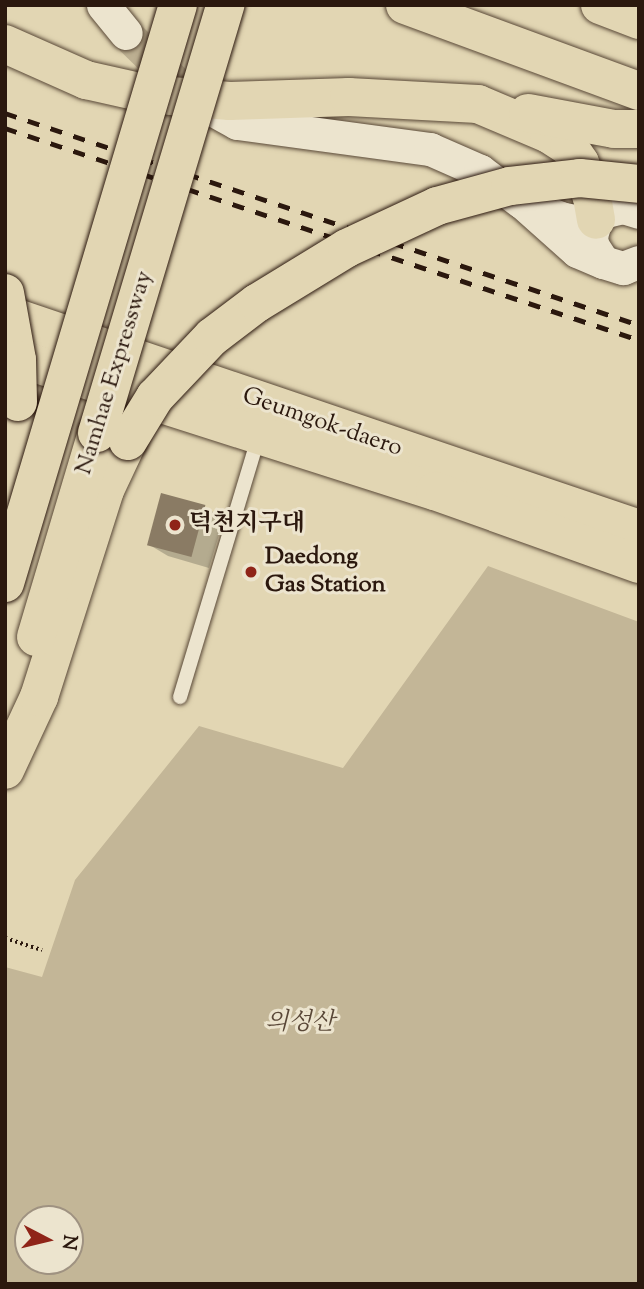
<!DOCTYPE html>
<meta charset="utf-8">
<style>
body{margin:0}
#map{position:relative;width:644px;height:1289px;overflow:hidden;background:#e2d6b3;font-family:"Sorts Mill Goudy","Noto Serif KR",serif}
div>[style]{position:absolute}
.green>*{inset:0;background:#c3b697}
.shadow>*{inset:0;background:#0003}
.building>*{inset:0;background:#8a7b64;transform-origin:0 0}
.tertiary-tunnel>*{height:33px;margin-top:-16.5px;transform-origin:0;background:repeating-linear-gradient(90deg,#bdb092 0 33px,transparent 0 50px)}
.path>*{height:3.5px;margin-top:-1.75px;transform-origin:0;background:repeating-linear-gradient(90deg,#2b180e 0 2px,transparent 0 5.5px)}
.roads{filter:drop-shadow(0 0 2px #594837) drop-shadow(0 0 2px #594837)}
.service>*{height:14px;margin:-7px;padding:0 7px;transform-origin:7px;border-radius:7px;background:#ece4ce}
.tertiary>*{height:33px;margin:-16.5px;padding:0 16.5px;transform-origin:16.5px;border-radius:16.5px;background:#ece4ce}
.primary>*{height:38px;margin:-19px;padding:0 19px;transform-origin:19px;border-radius:19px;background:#e2d6b3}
.trunk>*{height:38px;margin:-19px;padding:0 19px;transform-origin:19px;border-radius:19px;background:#e2d6b3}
.motorway>*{height:38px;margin:-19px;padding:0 19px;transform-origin:19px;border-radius:19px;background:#e2d6b3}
.rail>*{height:5px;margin-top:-2.5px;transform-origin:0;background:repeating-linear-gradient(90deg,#2b180e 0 12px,transparent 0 24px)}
.bridges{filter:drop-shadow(0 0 2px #2b180e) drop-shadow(0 0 2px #2b180e)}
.trunk-bridge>*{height:38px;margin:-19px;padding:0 19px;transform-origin:19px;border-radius:19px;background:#e2d6b3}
.motorway-bridge>*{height:38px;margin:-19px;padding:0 19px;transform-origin:19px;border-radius:19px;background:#e2d6b3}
.dots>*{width:19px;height:19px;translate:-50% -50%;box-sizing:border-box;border:4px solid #ece4ce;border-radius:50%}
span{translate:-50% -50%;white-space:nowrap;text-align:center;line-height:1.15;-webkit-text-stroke:6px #ece4ce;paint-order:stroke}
.street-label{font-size:24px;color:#2b180e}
.poi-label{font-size:24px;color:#2b180e;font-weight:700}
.left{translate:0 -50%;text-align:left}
.park-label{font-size:24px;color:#594737;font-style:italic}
.frame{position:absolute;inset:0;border:7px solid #2b180e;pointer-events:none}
.north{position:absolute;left:14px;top:1205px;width:70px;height:70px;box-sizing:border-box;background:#ece4ce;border:2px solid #9f9281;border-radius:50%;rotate:97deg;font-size:19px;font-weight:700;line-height:28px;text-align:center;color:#2b180e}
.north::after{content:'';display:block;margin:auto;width:24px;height:32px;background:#8f2418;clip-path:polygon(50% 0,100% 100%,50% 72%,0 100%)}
</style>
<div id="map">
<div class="green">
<i style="clip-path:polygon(evenodd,488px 566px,639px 622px,639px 1284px,5px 1284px,5px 967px,42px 977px,75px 880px,199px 726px,343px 768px,488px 566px,28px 1219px,70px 1219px,70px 1261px,28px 1261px,28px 1219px)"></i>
</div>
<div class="shadow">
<i style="clip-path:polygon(204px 507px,224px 518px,209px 568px,168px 556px,148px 544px)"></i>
</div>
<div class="building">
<i style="left:161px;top:493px;width:46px;height:54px;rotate:15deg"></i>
</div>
<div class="tertiary-tunnel">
<i style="left:126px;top:33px;width:71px;rotate:44.4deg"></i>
</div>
<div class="path">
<i style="left:5px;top:938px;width:39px;rotate:18deg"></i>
</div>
<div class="roads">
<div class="service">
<i style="left:180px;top:697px;width:273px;rotate:-73.2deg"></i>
</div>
<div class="tertiary">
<i style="left:103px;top:5px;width:36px;rotate:51deg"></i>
<i style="left:210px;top:108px;width:31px;rotate:29deg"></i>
<i style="left:237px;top:123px;width:195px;rotate:7.7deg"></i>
<i style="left:430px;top:149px;width:55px;rotate:23.7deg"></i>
<i style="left:480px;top:171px;width:50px;rotate:36.9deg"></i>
<i style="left:639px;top:212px;width:17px;rotate:-163deg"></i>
<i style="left:623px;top:207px;width:18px;rotate:167deg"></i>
<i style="left:605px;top:211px;width:13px;rotate:135deg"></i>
<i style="left:596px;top:220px;width:16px;rotate:108deg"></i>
<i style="left:591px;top:235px;width:10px;rotate:84deg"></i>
<i style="left:592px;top:245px;width:20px;rotate:57deg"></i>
<i style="left:603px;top:262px;width:21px;rotate:17deg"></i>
<i style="left:623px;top:268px;width:17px;rotate:-21deg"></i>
<i style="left:593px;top:225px;width:33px;rotate:-168deg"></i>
<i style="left:561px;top:218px;width:41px;rotate:-158.5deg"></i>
<i style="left:523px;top:203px;width:72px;rotate:41.6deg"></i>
<i style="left:577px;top:251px;width:28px;rotate:23deg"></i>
</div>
<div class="primary">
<i style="left:5px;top:314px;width:669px;rotate:18.73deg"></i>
<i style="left:5px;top:354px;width:451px;rotate:17.7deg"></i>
<i style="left:435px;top:491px;width:217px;rotate:19.7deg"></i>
</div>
<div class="trunk">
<i style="left:405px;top:5px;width:249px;rotate:20.2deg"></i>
<i style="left:600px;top:5px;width:42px;rotate:21deg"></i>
<i style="left:5px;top:514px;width:113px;rotate:-83.4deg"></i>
<i style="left:5px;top:770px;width:81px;rotate:-65deg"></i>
<i style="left:39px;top:697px;width:217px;rotate:-72.3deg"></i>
<i style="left:105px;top:490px;width:54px;rotate:-64.9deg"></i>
</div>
<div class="motorway">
<i style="left:5px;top:44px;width:89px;rotate:24deg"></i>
<i style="left:86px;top:80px;width:64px;rotate:12.7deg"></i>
<i style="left:148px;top:94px;width:82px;rotate:4.9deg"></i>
<i style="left:230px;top:101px;width:119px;rotate:-1.9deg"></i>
<i style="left:349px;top:97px;width:129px;rotate:3.1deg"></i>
<i style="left:478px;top:104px;width:77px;rotate:22.9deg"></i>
<i style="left:549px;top:134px;width:24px;rotate:33deg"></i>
<i style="left:569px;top:147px;width:19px;rotate:55deg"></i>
<i style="left:580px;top:163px;width:36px;rotate:71deg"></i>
<i style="left:592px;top:197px;width:23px;rotate:80deg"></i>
<i style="left:528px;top:113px;width:87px;rotate:10.5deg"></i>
<i style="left:614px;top:129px;width:25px"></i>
<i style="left:36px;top:637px;width:213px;rotate:-73.4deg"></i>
</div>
</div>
<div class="rail">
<i style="left:5px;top:113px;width:669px;rotate:18.49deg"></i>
<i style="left:5px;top:128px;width:669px;rotate:18.49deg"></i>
</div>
<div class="bridges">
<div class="trunk-bridge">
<i style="left:5px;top:293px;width:68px;rotate:79.8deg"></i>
<i style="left:17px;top:360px;width:42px;rotate:88.6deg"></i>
<i style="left:128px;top:441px;width:52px;rotate:-58.5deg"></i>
<i style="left:155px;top:397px;width:83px;rotate:-46.5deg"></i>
<i style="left:212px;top:337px;width:56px;rotate:-37.1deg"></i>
<i style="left:257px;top:303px;width:105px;rotate:-31.4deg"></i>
<i style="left:347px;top:248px;width:99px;rotate:-25deg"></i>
<i style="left:437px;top:206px;width:76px;rotate:-15.3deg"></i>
<i style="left:510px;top:186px;width:70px;rotate:-6.5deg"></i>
<i style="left:580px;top:178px;width:59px;rotate:5.8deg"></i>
</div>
<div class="motorway-bridge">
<i style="left:97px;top:433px;width:447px;rotate:-73.3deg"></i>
<i style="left:5px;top:583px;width:603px;rotate:-73.34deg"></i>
</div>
</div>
<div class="dots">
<i style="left:175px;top:525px;background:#8f2418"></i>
<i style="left:251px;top:572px;background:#8f2418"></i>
</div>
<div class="street-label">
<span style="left:115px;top:373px;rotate:-73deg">Namhae Expressway</span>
<span style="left:322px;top:423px;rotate:19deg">Geumgok-daero</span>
</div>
<div class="poi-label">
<span class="left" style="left:189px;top:525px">덕천지구대</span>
<span class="left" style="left:265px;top:572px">Daedong<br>Gas Station</span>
</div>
<div class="park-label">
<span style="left:300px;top:1024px">의성산</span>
</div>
<div class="frame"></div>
<div class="north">N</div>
</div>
